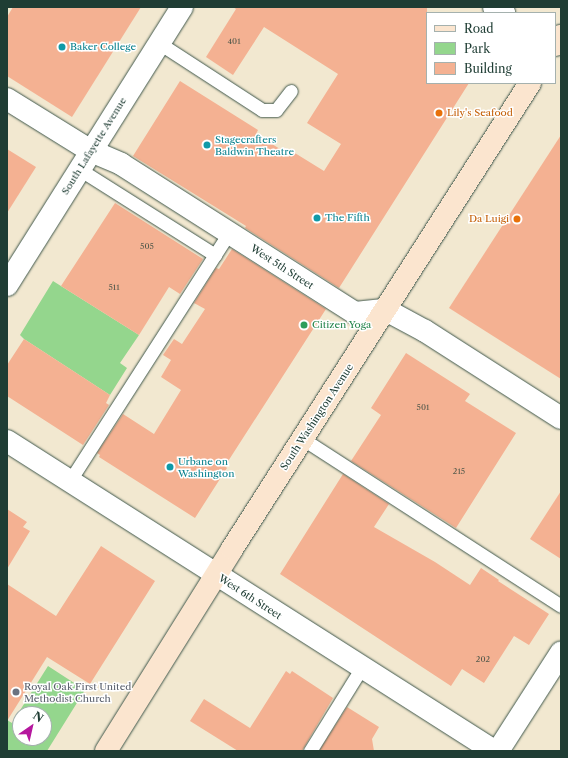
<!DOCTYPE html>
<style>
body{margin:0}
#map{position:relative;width:568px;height:758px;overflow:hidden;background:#f2e8d0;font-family:"Libre Caslon Text",serif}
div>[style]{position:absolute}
.green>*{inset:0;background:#94d68d}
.building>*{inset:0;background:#f4b192}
.roads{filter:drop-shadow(0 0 1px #3f574b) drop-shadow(0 0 1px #3f574b)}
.lane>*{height:13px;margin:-6.5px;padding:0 6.5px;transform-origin:6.5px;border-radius:6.5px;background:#fff}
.street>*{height:22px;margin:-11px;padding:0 11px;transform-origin:11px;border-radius:11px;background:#fff}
.secondary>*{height:22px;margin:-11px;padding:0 11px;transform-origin:11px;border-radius:11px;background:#fbe5cf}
.dots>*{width:11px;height:11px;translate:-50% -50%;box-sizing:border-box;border:2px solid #fff;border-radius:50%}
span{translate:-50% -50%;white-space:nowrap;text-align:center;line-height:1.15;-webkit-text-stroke:3px #fff;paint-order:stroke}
.number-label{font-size:8px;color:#545a4c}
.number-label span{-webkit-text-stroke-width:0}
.culture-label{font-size:10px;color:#0d838f}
.left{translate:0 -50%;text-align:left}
.food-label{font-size:10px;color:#c56008}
.right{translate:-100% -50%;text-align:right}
.street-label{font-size:10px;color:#1f3d34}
.leisure-label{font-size:10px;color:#27864d}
.worship-label{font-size:10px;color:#5b616d}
.frame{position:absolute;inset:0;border:8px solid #1f3d34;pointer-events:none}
.legend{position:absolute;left:426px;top:12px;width:130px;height:72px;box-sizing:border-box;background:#fff;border:1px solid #a5b1ae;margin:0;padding:5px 7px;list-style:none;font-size:12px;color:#1f3d34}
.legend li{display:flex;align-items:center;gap:8px;height:20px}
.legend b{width:20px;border:1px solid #a5b1ae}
.north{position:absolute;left:12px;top:706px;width:40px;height:40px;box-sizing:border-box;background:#fff;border:1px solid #a5b1ae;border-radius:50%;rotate:34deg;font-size:11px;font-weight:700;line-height:16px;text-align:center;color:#1f3d34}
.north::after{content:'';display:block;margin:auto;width:14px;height:18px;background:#b5179e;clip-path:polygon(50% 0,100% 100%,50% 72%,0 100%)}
</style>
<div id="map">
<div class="green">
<i style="clip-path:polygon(53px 281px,139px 335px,120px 363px,127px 368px,110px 395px,24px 339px,20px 335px)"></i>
<i style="clip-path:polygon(evenodd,48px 666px,85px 690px,47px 751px,7px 751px,7px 720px,12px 723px,48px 666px,20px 714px,44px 714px,44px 738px,20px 738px,20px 714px)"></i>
</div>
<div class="building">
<i style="clip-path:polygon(13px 7px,141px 7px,72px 117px,7px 76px,7px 17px)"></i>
<i style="clip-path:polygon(233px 7px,427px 7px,427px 83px,469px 83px,339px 288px,245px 228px,246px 226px,133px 156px,180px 81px,258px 130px,256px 134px,288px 154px,290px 150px,324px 171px,341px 144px,307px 123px,338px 74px,264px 27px,233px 75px,206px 57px,236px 9px)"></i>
<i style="clip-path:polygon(561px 135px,561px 379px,449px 308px)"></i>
<i style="clip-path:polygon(7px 149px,36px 167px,7px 213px)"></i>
<i style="clip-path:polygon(115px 203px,203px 259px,180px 294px,169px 287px,139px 335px,61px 286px)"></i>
<i style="clip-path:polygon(232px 249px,326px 309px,225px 466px,227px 468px,195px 518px,99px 457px,100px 455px,97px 453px,123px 414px,154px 434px,181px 390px,161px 377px,171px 360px,163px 355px,174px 339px,182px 344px,205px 309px,194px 303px,216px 268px,219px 269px)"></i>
<i style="clip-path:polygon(24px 339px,110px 395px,106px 403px,109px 405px,83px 445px,7px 396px,7px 365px)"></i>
<i style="clip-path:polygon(406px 353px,470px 394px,465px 401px,516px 433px,456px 528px,351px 461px,381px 415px,371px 408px)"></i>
<i style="clip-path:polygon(343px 474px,389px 504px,374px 527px,435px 562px,470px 585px,481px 568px,499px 580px,498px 581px,549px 614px,529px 645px,514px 636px,484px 683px,462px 669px,451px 686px,280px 574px)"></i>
<i style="clip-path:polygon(561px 491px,561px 559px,530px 539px)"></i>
<i style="clip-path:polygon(7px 509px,27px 522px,23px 527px,30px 531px,7px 569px)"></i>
<i style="clip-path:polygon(101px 546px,155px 581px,90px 684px,47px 657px,7px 721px,7px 584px,56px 616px)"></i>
<i style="clip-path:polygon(286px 671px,290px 674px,292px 671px,333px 698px,302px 751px,238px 751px,190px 721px,204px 699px,250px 728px)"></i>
<i style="clip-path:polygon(347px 707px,379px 727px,372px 739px,374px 751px,319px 751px)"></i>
</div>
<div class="roads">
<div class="lane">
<i style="left:159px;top:43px;width:123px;rotate:33deg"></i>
<i style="left:262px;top:110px;width:14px"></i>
<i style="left:276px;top:110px;width:24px;rotate:-52deg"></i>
<i style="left:79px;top:169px;width:161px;rotate:32.3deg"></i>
<i style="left:303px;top:439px;width:307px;rotate:32.9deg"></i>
<i style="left:69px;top:482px;width:296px;rotate:-57.3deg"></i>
<i style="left:310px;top:751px;width:99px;rotate:-58.2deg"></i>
</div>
<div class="street">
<i style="left:494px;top:7px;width:12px;rotate:31deg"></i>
<i style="left:7px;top:99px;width:99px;rotate:31.8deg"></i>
<i style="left:91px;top:151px;width:33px;rotate:23deg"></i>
<i style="left:121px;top:164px;width:277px;rotate:32.5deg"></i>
<i style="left:355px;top:313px;width:31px;rotate:-6deg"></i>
<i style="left:386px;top:310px;width:44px;rotate:28.3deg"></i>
<i style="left:425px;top:331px;width:161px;rotate:32.6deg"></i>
<i style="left:7px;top:285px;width:328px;rotate:-57.8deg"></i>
<i style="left:7px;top:441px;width:577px;rotate:32.48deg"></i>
<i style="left:498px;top:751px;width:117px;rotate:-57.3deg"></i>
</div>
<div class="secondary">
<i style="left:555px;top:45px;width:11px;rotate:-56deg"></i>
<i style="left:106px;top:751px;width:238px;rotate:-58deg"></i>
<i style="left:232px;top:549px;width:553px;rotate:-57.4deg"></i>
</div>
</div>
<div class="dots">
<i style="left:62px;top:47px;background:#0f9aa8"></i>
<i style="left:439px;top:113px;background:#e8710a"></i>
<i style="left:207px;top:145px;background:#0f9aa8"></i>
<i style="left:317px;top:218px;background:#0f9aa8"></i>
<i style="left:517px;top:219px;background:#e8710a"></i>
<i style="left:304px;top:325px;background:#2e9e5b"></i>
<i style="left:170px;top:467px;background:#0f9aa8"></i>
<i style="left:16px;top:692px;background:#6b7280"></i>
</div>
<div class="number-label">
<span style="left:234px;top:42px">401</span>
<span style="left:147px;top:247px">505</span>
<span style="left:114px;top:288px">511</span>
<span style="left:423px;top:408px">501</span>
<span style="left:459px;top:472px">215</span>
<span style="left:483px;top:660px">202</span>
</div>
<div class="culture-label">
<span class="left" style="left:70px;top:47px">Baker College</span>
<span class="left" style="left:215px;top:145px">Stagecrafters<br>Baldwin Theatre</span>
<span class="left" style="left:325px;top:218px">The Fifth</span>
<span class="left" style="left:178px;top:467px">Urbane on<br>Washington</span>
</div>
<div class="food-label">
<span class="left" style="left:447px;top:113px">Lily's Seafood</span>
<span class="right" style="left:509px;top:219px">Da Luigi</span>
</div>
<div class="street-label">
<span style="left:94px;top:146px;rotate:-58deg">South Lafayette Avenue</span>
<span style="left:282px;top:267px;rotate:33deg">West 5th Street</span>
<span style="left:317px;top:417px;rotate:-57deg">South Washington Avenue</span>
<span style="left:250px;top:597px;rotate:33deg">West 6th Street</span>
</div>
<div class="leisure-label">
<span class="left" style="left:312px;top:325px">Citizen Yoga</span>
</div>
<div class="worship-label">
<span class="left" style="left:24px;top:692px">Royal Oak First United<br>Methodist Church</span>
</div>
<div class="frame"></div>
<ul class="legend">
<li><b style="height:5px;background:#fbe5cf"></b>Road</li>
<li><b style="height:11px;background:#94d68d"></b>Park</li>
<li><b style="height:11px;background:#f4b192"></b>Building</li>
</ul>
<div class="north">N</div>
</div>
